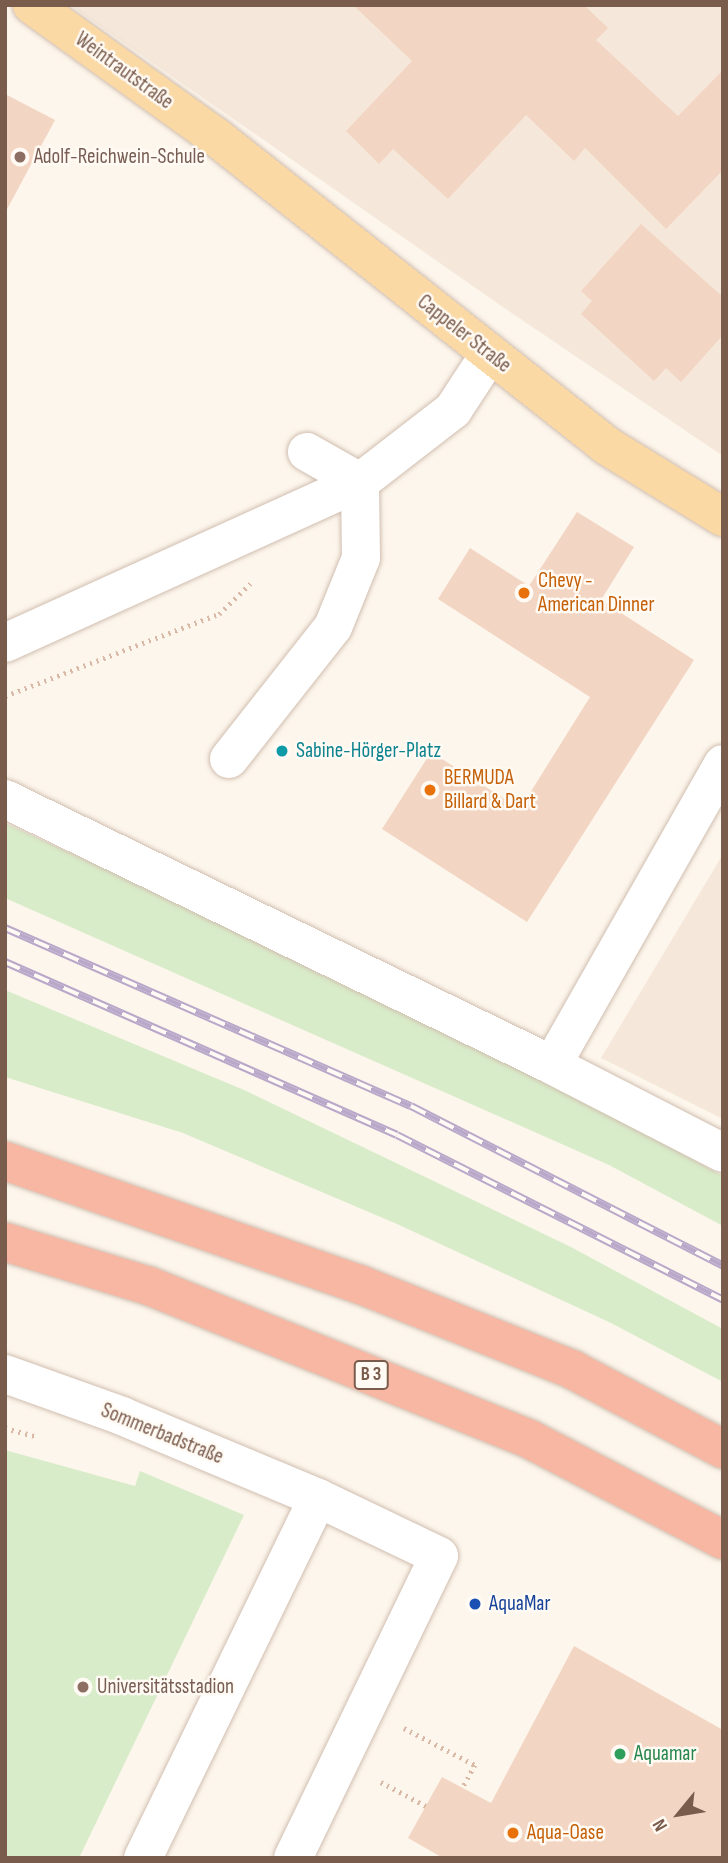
<!DOCTYPE html>
<meta charset="utf-8">
<style>
body{margin:0}
#map{position:relative;width:728px;height:1863px;overflow:hidden;background:#fdf6ec;font-family:"Sofia Sans Condensed",sans-serif}
div>[style]{position:absolute}
.residential>*{inset:0;background:#f5e8da}
.green>*{inset:0;background:#d8ecc9}
.building>*{inset:0;background:#f3d5c3}
.path>*{height:4.5px;margin-top:-2.25px;transform-origin:0;background:repeating-linear-gradient(90deg,#d9b8a5 0 2px,transparent 0 7px)}
.roads{filter:drop-shadow(0 0 2px #d1beb0) drop-shadow(0 0 2px #d1beb0)}
.minor>*{height:38px;margin:-19px;padding:0 19px;transform-origin:19px;border-radius:19px;background:#fff}
.major>*{height:38px;margin:-19px;padding:0 19px;transform-origin:19px;border-radius:19px;background:#fbd9a5}
.highway>*{height:38px;margin:-19px;padding:0 19px;transform-origin:19px;border-radius:19px;background:#f7b7a3}
.rail>*{height:8px;margin-top:-4px;transform-origin:0;background:repeating-linear-gradient(90deg,#fffaf3 0 16px,#b9a8c9 0 32px);box-sizing:border-box;border-block:2px solid #b9a8c9}
.dots>*{width:19px;height:19px;translate:-50% -50%;box-sizing:border-box;border:4px solid #fffaf3;border-radius:50%}
span{translate:-50% -50%;white-space:nowrap;text-align:center;line-height:1.15;-webkit-text-stroke:5px #fffaf3;paint-order:stroke}
.shield-label span{padding:2px 5px;background:#fffaf3;border:2px solid;border-radius:5px;-webkit-text-stroke-width:0}
.shield-label{font-size:19px;color:#7a5c4d;font-weight:700}
.street-label{font-size:21px;color:#7a5c4d}
.education-label{font-size:21px;color:#785e54}
.left{translate:0 -50%;text-align:left}
.food-label{font-size:21px;color:#c56008}
.culture-label{font-size:21px;color:#0d838f}
.transit-label{font-size:21px;color:#164399}
.leisure-label{font-size:21px;color:#27864d}
.frame{position:absolute;inset:0;border:7px solid #7a5c4d;pointer-events:none}
.north{position:absolute;left:644px;top:1779px;width:70px;height:70px;-webkit-text-stroke:5px #fffaf3;paint-order:stroke;rotate:240deg;font-size:19px;font-weight:700;line-height:28px;text-align:center;color:#7a5c4d}
.north::after{content:'';display:block;margin:auto;width:24px;height:32px;background:#7a5c4d;clip-path:polygon(50% 0,100% 100%,50% 72%,0 100%)}
</style>
<div id="map">
<div class="residential">
<i style="clip-path:polygon(70px 5px,723px 5px,723px 456px,500px 305px)"></i>
<i style="clip-path:polygon(723px 854px,723px 1119px,601px 1058px)"></i>
</div>
<div class="green">
<i style="clip-path:polygon(5px 823px,462px 1033px,723px 1176px,723px 1226px,609px 1165px,5px 898px)"></i>
<i style="clip-path:polygon(5px 990px,244px 1090px,571px 1247px,723px 1329px,723px 1382px,611px 1323px,397px 1224px,183px 1133px,5px 1077px)"></i>
<i style="clip-path:polygon(5px 1450px,135px 1486px,140px 1471px,244px 1515px,79px 1858px,5px 1858px)"></i>
</div>
<div class="building">
<i style="clip-path:polygon(353px 5px,584px 5px,608px 28px,596px 40px,678px 116px,723px 70px,723px 170px,666px 229px,585px 148px,574px 161px,526px 115px,448px 199px,393px 149px,379px 164px,346px 131px,412px 61px)"></i>
<i style="clip-path:polygon(5px 94px,55px 120px,5px 213px)"></i>
<i style="clip-path:polygon(641px 224px,723px 297px,723px 335px,681px 382px,666px 368px,654px 381px,581px 314px,592px 301px,581px 291px)"></i>
<i style="clip-path:polygon(577px 512px,634px 547px,601px 600px,694px 660px,527px 922px,382px 829px,431px 752px,520px 809px,590px 697px,438px 599px,470px 548px,529px 586px)"></i>
<i style="clip-path:polygon(574px 1646px,723px 1730px,723px 1858px,443px 1858px,408px 1838px,442px 1777px,491px 1803px)"></i>
</div>
<div class="path">
<i style="left:5px;top:696px;width:229px;rotate:-21deg"></i>
<i style="left:219px;top:614px;width:49px;rotate:-44.2deg"></i>
<i style="left:5px;top:1428px;width:31px;rotate:15deg"></i>
<i style="left:404px;top:1728px;width:80px;rotate:27.5deg"></i>
<i style="left:475px;top:1765px;width:26px;rotate:118deg"></i>
<i style="left:381px;top:1782px;width:51px;rotate:28.1deg"></i>
</div>
<div class="roads">
<div class="minor">
<i style="left:5px;top:643px;width:390px;rotate:-24.4deg"></i>
<i style="left:360px;top:482px;width:118px;rotate:-37.7deg"></i>
<i style="left:453px;top:410px;width:66px;rotate:-56.8deg"></i>
<i style="left:229px;top:759px;width:168px;rotate:-51.8deg"></i>
<i style="left:333px;top:627px;width:74px;rotate:-67.9deg"></i>
<i style="left:361px;top:558px;width:76px;rotate:-90.8deg"></i>
<i style="left:360px;top:482px;width:61px;rotate:-150.5deg"></i>
<i style="left:5px;top:799px;width:608px;rotate:25.93deg"></i>
<i style="left:552px;top:1065px;width:192px;rotate:27.2deg"></i>
<i style="left:552px;top:1065px;width:346px;rotate:-60.4deg"></i>
<i style="left:5px;top:1374px;width:124px;rotate:19.7deg"></i>
<i style="left:122px;top:1416px;width:212px;rotate:22.7deg"></i>
<i style="left:318px;top:1498px;width:134px;rotate:25.6deg"></i>
<i style="left:439px;top:1556px;width:335px;rotate:115.8deg"></i>
<i style="left:143px;top:1858px;width:400px;rotate:-64.1deg"></i>
</div>
<div class="major">
<i style="left:32px;top:5px;width:226px;rotate:35.7deg"></i>
<i style="left:216px;top:137px;width:498px;rotate:38.3deg"></i>
<i style="left:607px;top:446px;width:136px;rotate:31.5deg"></i>
</div>
<div class="highway">
<i style="left:5px;top:1161px;width:377px;rotate:19.2deg"></i>
<i style="left:361px;top:1285px;width:228px;rotate:21.8deg"></i>
<i style="left:573px;top:1370px;width:170px;rotate:27.8deg"></i>
<i style="left:5px;top:1242px;width:151px;rotate:17deg"></i>
<i style="left:149px;top:1286px;width:410px;rotate:21.9deg"></i>
<i style="left:529px;top:1439px;width:219px;rotate:27.5deg"></i>
</div>
</div>
<div class="rail">
<i style="left:5px;top:928px;width:443px;rotate:23.7deg"></i>
<i style="left:411px;top:1106px;width:351px;rotate:27.1deg"></i>
<i style="left:5px;top:962px;width:428px;rotate:23.8deg"></i>
<i style="left:397px;top:1135px;width:365px;rotate:26.8deg"></i>
</div>
<div class="dots">
<i style="left:20px;top:157px;background:#8d6e63"></i>
<i style="left:524px;top:593px;background:#e8710a"></i>
<i style="left:282px;top:751px;background:#0f9aa8"></i>
<i style="left:430px;top:790px;background:#e8710a"></i>
<i style="left:475px;top:1604px;background:#1a4fb4"></i>
<i style="left:83px;top:1687px;background:#8d6e63"></i>
<i style="left:620px;top:1754px;background:#2e9e5b"></i>
<i style="left:513px;top:1833px;background:#e8710a"></i>
</div>
<div class="shield-label">
<span style="left:371px;top:1375px">B 3</span>
</div>
<div class="street-label">
<span style="left:124px;top:71px;rotate:36deg">Weintrautstraße</span>
<span style="left:464px;top:334px;rotate:38deg">Cappeler Straße</span>
<span style="left:162px;top:1434px;rotate:22deg">Sommerbadstraße</span>
</div>
<div class="education-label">
<span class="left" style="left:34px;top:157px">Adolf-Reichwein-Schule</span>
<span class="left" style="left:97px;top:1687px">Universitätsstadion</span>
</div>
<div class="food-label">
<span class="left" style="left:538px;top:593px">Chevy -<br>American Dinner</span>
<span class="left" style="left:444px;top:790px">BERMUDA<br>Billard &amp; Dart</span>
<span class="left" style="left:527px;top:1833px">Aqua-Oase</span>
</div>
<div class="culture-label">
<span class="left" style="left:296px;top:751px">Sabine-Hörger-Platz</span>
</div>
<div class="transit-label">
<span class="left" style="left:489px;top:1604px">AquaMar</span>
</div>
<div class="leisure-label">
<span class="left" style="left:634px;top:1754px">Aquamar</span>
</div>
<div class="frame"></div>
<div class="north">N</div>
</div>
